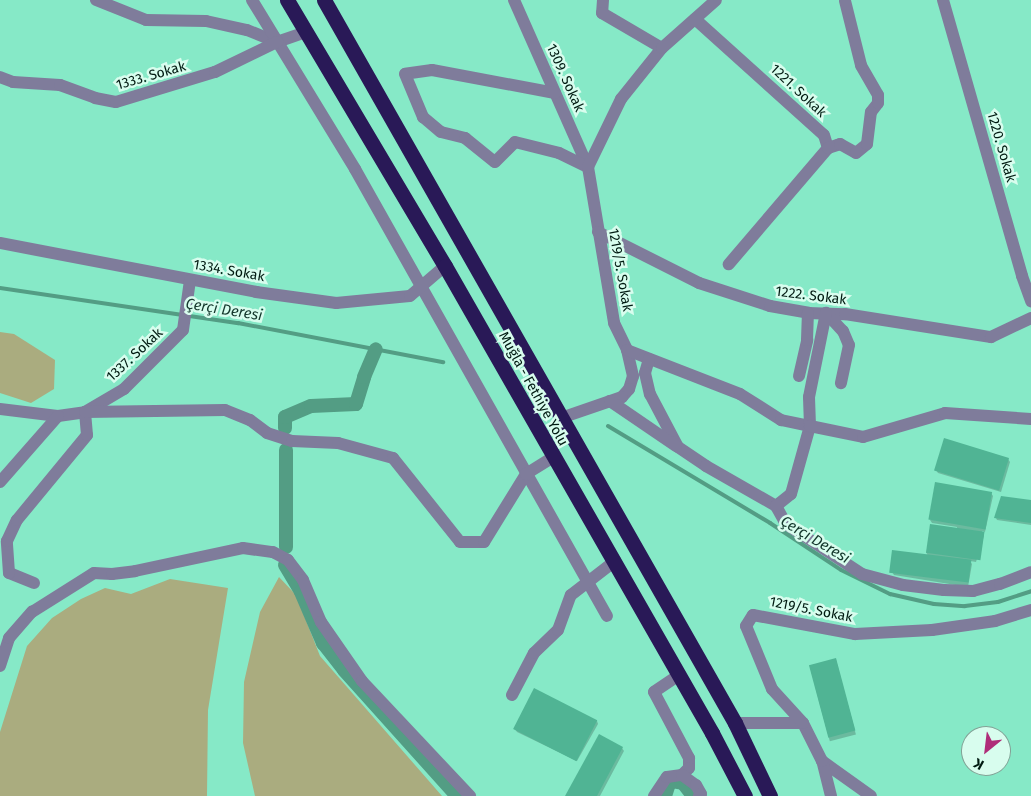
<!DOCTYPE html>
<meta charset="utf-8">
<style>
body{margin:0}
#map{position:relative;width:1031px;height:796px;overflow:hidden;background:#86e9c7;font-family:"Fira Sans",sans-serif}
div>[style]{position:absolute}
.green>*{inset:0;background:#aaac7f}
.shadow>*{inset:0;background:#0003;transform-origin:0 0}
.stream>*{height:4px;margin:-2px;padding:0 2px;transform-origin:2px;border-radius:2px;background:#539d84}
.canal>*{height:14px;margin:-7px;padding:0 7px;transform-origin:7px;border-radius:7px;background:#539d84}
.building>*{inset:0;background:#50b494;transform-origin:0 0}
.minor>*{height:12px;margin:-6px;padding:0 6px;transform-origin:6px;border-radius:6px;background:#7f7c9b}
.highway>*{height:15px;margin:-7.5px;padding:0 7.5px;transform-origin:7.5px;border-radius:7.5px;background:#291957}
span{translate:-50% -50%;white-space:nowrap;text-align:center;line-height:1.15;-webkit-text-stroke:5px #d8fdee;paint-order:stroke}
.street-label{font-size:14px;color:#001a11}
.water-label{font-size:15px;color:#14372c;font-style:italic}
.north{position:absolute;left:961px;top:726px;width:50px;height:50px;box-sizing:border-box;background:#d8fdee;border:1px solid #82a296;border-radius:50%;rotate:209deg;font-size:14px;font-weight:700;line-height:20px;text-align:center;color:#001a11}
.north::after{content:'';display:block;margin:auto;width:18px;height:22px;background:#af2d79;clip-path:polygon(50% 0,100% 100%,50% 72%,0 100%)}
</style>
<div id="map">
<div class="green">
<i style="clip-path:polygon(0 332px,14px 334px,55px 360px,54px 389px,31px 403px,0 393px)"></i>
<i style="clip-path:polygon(279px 577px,296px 595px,320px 656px,442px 796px,255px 796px,243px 743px,244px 682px,260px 612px)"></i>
<i style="clip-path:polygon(170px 579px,228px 588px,208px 710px,207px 796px,0 796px,0 732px,27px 646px,52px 618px,81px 599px,105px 588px,131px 594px)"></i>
</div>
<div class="shadow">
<i style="clip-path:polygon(1008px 459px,1010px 462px,1001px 492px,938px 473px,936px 470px)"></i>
<i style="clip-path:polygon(991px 493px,993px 496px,985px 532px,982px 531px,984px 536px,976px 562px,970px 561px,972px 564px,968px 587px,894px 575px,892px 572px,928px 556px,926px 552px,957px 529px,957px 527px,932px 523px,930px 520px)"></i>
<i style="clip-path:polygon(1031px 501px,1031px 525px,997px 520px,996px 518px)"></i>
<i style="left:836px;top:660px;width:77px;height:27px;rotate:75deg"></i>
<i style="clip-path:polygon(534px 690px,597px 721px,598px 724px,577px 761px,517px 732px,515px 729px)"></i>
<i style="clip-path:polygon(622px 748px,624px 751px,600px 796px,566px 796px)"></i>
</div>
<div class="stream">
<i style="left:0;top:288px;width:241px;rotate:8.4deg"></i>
<i style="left:238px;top:323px;width:209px;rotate:10.8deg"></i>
<i style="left:608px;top:426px;width:189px;rotate:30.9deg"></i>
<i style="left:770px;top:523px;width:85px;rotate:33.5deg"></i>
<i style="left:841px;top:570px;width:55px;rotate:26.1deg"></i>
<i style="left:890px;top:594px;width:45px;rotate:12.8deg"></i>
<i style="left:934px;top:604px;width:31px;rotate:4deg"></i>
<i style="left:965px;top:606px;width:33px;rotate:-7deg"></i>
<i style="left:998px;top:602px;width:35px;rotate:-18deg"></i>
</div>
<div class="canal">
<i style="left:285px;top:428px;width:11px;rotate:-90deg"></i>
<i style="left:285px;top:417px;width:28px;rotate:-23deg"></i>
<i style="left:311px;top:406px;width:45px;rotate:-2.5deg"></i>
<i style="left:356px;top:404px;width:28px;rotate:-73deg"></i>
<i style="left:364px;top:377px;width:30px;rotate:-67deg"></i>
<i style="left:286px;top:547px;width:97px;rotate:-90deg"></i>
<i style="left:285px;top:565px;width:31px;rotate:59deg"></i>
<i style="left:301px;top:592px;width:56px;rotate:66.7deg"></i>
<i style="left:323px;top:643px;width:34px;rotate:52deg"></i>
<i style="left:344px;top:670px;width:169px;rotate:48.1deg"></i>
<i style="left:665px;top:796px;width:13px;rotate:-72deg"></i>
<i style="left:669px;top:784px;width:4px;rotate:-45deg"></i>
<i style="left:672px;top:781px;width:11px;rotate:10deg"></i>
<i style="left:683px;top:783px;width:16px;rotate:52deg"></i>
</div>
<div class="building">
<i style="left:944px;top:438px;width:68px;height:34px;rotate:17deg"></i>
<i style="left:935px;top:482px;width:58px;height:38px;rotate:10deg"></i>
<i style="clip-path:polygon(1001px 496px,1031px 500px,1031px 523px,994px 518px)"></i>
<i style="left:930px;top:524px;width:55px;height:29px;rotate:8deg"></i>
<i style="left:892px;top:550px;width:80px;height:23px;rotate:7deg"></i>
<i style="left:836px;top:658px;width:75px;height:28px;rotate:75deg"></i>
<i style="left:534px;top:688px;width:71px;height:46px;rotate:27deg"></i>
<i style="clip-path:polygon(599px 734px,623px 747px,597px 796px,565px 796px)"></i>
</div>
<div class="minor">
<i style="left:96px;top:0;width:54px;rotate:21.8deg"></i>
<i style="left:146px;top:20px;width:60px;rotate:1deg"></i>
<i style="left:206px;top:21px;width:42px;rotate:12.4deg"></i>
<i style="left:247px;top:30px;width:32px;rotate:22deg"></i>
<i style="left:277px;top:42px;width:31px;rotate:-19deg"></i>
<i style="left:252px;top:0;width:198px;rotate:58.6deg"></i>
<i style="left:355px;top:169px;width:513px;rotate:60.59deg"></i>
<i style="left:514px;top:0;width:183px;rotate:66.1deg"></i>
<i style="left:588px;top:167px;width:158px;rotate:80.5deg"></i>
<i style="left:614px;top:323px;width:30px;rotate:64deg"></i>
<i style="left:627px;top:350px;width:27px;rotate:77deg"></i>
<i style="left:633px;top:376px;width:14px;rotate:107deg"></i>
<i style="left:629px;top:389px;width:11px;rotate:131deg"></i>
<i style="left:622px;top:397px;width:65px;rotate:161deg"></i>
<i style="left:603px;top:0;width:13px;rotate:94deg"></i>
<i style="left:602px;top:13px;width:69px;rotate:30.3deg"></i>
<i style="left:943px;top:0;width:287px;rotate:74deg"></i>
<i style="left:1022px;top:276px;width:27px;rotate:70deg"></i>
<i style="left:695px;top:19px;width:173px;rotate:42deg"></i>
<i style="left:824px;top:135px;width:14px;rotate:73deg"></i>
<i style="left:828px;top:148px;width:153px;rotate:130.5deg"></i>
<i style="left:0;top:77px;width:14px;rotate:21deg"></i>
<i style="left:13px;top:82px;width:47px;rotate:3.7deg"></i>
<i style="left:60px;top:85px;width:37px;rotate:20deg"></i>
<i style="left:95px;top:98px;width:21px;rotate:11deg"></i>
<i style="left:116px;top:102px;width:103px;rotate:-16.9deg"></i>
<i style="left:215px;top:72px;width:69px;rotate:-25.8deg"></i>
<i style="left:555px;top:93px;width:125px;rotate:-169.4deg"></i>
<i style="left:432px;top:70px;width:27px;rotate:172deg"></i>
<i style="left:405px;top:74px;width:47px;rotate:67.3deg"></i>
<i style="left:423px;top:117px;width:23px;rotate:40deg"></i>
<i style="left:441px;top:132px;width:25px;rotate:14deg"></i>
<i style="left:465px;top:138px;width:38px;rotate:39deg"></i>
<i style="left:495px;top:162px;width:28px;rotate:-45deg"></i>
<i style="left:515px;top:142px;width:45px;rotate:14deg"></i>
<i style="left:559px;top:153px;width:32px;rotate:26deg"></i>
<i style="left:828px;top:148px;width:13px;rotate:-18deg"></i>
<i style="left:840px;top:144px;width:18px;rotate:29deg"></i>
<i style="left:856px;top:153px;width:14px;rotate:-39deg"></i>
<i style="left:867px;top:144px;width:32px;rotate:-83deg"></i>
<i style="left:871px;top:112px;width:11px;rotate:-52deg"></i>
<i style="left:878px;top:103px;width:8px;rotate:-90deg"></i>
<i style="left:878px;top:95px;width:34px;rotate:-120deg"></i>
<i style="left:861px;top:65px;width:66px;rotate:-104deg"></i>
<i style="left:588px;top:167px;width:76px;rotate:-64.1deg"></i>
<i style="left:621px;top:99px;width:65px;rotate:-51.2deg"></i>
<i style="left:662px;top:48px;width:72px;rotate:-41.6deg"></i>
<i style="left:598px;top:232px;width:113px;rotate:26.8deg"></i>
<i style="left:699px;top:283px;width:75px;rotate:17.9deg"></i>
<i style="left:770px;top:306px;width:39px;rotate:10deg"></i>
<i style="left:808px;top:313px;width:37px;rotate:2deg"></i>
<i style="left:845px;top:314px;width:148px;rotate:9deg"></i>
<i style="left:991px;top:337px;width:44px;rotate:-25.4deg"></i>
<i style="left:0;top:243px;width:261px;rotate:10.8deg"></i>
<i style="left:256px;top:292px;width:81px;rotate:7.8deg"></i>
<i style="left:336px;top:303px;width:74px;rotate:-5.4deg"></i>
<i style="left:410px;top:296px;width:46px;rotate:-40.6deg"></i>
<i style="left:826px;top:313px;width:25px;rotate:47deg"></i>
<i style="left:843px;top:331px;width:15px;rotate:67deg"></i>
<i style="left:849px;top:345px;width:39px;rotate:102deg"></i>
<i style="left:627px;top:350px;width:121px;rotate:21.3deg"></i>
<i style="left:740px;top:394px;width:49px;rotate:32.4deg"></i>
<i style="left:781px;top:420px;width:30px;rotate:12deg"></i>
<i style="left:810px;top:426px;width:29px;rotate:-92deg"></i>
<i style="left:809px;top:397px;width:86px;rotate:-78.6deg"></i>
<i style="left:649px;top:359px;width:15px;rotate:106deg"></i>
<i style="left:645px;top:373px;width:22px;rotate:77deg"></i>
<i style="left:650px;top:394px;width:60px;rotate:62.2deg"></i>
<i style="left:678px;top:447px;width:34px;rotate:34deg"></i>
<i style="left:706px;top:466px;width:81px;rotate:29.7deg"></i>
<i style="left:776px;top:506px;width:21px;rotate:61deg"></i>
<i style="left:786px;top:524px;width:91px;rotate:33.3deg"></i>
<i style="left:862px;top:574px;width:42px;rotate:15deg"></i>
<i style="left:903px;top:585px;width:41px;rotate:7deg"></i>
<i style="left:944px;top:590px;width:29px;rotate:2deg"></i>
<i style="left:973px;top:591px;width:28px;rotate:-15deg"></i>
<i style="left:1000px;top:584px;width:33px;rotate:-21deg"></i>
<i style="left:799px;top:376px;width:37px;rotate:-77deg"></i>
<i style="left:807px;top:340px;width:27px;rotate:-88deg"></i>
<i style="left:610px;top:401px;width:80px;rotate:34.3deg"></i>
<i style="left:0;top:409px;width:58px;rotate:6.9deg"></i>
<i style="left:58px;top:416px;width:27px;rotate:-8deg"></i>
<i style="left:85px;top:412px;width:45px;rotate:-30.5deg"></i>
<i style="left:124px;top:389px;width:83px;rotate:-45deg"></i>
<i style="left:183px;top:330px;width:50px;rotate:-82deg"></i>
<i style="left:0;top:482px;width:88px;rotate:-48.7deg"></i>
<i style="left:776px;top:506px;width:19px;rotate:-39deg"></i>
<i style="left:791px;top:494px;width:71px;rotate:-74.4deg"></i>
<i style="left:810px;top:426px;width:54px;rotate:11.7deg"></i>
<i style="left:863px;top:437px;width:85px;rotate:-16.3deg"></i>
<i style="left:945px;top:413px;width:86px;rotate:4deg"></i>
<i style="left:34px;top:583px;width:27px;rotate:-158deg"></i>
<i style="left:9px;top:573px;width:32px;rotate:-94deg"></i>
<i style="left:7px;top:541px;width:23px;rotate:-65deg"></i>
<i style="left:17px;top:520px;width:110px;rotate:-50.5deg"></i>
<i style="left:87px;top:435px;width:23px;rotate:-95deg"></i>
<i style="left:85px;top:412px;width:140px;rotate:-0.8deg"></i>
<i style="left:225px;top:410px;width:27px;rotate:22deg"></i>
<i style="left:250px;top:420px;width:21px;rotate:37deg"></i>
<i style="left:267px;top:433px;width:26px;rotate:18deg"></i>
<i style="left:292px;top:441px;width:46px;rotate:2.5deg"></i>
<i style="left:338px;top:443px;width:57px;rotate:15.3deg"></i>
<i style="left:393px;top:458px;width:107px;rotate:51.4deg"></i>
<i style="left:460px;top:542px;width:24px"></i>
<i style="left:484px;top:542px;width:80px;rotate:-58.3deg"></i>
<i style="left:526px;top:474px;width:32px;rotate:-32deg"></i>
<i style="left:0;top:666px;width:29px;rotate:-72deg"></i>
<i style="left:9px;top:638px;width:35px;rotate:-49deg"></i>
<i style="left:32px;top:612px;width:73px;rotate:-32.2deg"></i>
<i style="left:94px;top:573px;width:18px;rotate:3deg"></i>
<i style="left:112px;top:574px;width:23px;rotate:-7deg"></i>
<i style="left:135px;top:571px;width:110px;rotate:-12deg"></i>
<i style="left:243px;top:548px;width:30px;rotate:8deg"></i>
<i style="left:273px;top:552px;width:17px;rotate:28deg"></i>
<i style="left:288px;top:560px;width:25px;rotate:53deg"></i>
<i style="left:303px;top:580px;width:46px;rotate:66.8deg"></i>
<i style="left:321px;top:622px;width:72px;rotate:55.2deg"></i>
<i style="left:362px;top:681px;width:158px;rotate:46.8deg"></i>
<i style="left:679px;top:675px;width:30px;rotate:146deg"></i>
<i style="left:654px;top:692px;width:75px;rotate:62.1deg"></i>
<i style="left:689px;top:758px;width:10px;rotate:90deg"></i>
<i style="left:689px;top:768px;width:10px;rotate:135deg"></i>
<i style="left:512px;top:695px;width:47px;rotate:-62.4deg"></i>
<i style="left:534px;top:653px;width:33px;rotate:-44deg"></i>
<i style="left:558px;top:630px;width:37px;rotate:-70deg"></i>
<i style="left:571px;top:595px;width:56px;rotate:-37.7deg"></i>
<i style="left:735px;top:723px;width:68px"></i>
<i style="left:822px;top:761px;width:60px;rotate:35.5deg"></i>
<i style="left:654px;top:796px;width:23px;rotate:-56deg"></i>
<i style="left:667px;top:777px;width:15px;rotate:-8deg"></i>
<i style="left:682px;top:775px;width:17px;rotate:36deg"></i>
<i style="left:696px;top:785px;width:10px;rotate:61deg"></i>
<i style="left:701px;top:794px;width:3px;rotate:135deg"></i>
<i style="left:831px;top:796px;width:36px;rotate:-104deg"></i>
<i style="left:822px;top:761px;width:42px;rotate:-116.6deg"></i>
<i style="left:803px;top:723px;width:46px;rotate:-132.4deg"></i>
<i style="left:772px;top:689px;width:68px;rotate:-112.4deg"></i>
<i style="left:746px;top:626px;width:13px;rotate:-58deg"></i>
<i style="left:753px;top:615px;width:104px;rotate:10.6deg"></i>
<i style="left:855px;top:634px;width:77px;rotate:-3deg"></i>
<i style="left:932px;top:630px;width:64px;rotate:-8.1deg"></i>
<i style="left:995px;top:621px;width:38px;rotate:-17deg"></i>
</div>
<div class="highway">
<i style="left:287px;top:0;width:309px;rotate:59.3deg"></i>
<i style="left:445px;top:266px;width:538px;rotate:60.24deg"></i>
<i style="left:712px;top:733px;width:71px;rotate:62.4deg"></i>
<i style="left:324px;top:0;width:832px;rotate:60.38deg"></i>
<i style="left:735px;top:723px;width:81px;rotate:64.4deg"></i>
</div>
<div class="street-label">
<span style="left:151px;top:76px;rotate:-16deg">1333. Sokak</span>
<span style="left:565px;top:78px;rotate:66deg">1309. Sokak</span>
<span style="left:798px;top:91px;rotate:43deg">1221. Sokak</span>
<span style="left:1001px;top:147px;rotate:74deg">1220. Sokak</span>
<span style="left:620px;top:270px;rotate:80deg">1219/5. Sokak</span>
<span style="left:229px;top:271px;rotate:10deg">1334. Sokak</span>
<span style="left:811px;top:296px;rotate:7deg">1222. Sokak</span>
<span style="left:135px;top:355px;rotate:-43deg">1337. Sokak</span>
<span style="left:533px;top:389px;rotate:61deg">Muğla - Fethiye Yolu</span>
<span style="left:811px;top:610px;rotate:11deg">1219/5. Sokak</span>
</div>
<div class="water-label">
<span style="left:224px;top:310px;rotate:9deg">Çerçi Deresi</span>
<span style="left:815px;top:540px;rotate:31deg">Çerçi Deresi</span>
</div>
<div class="north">K</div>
</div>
